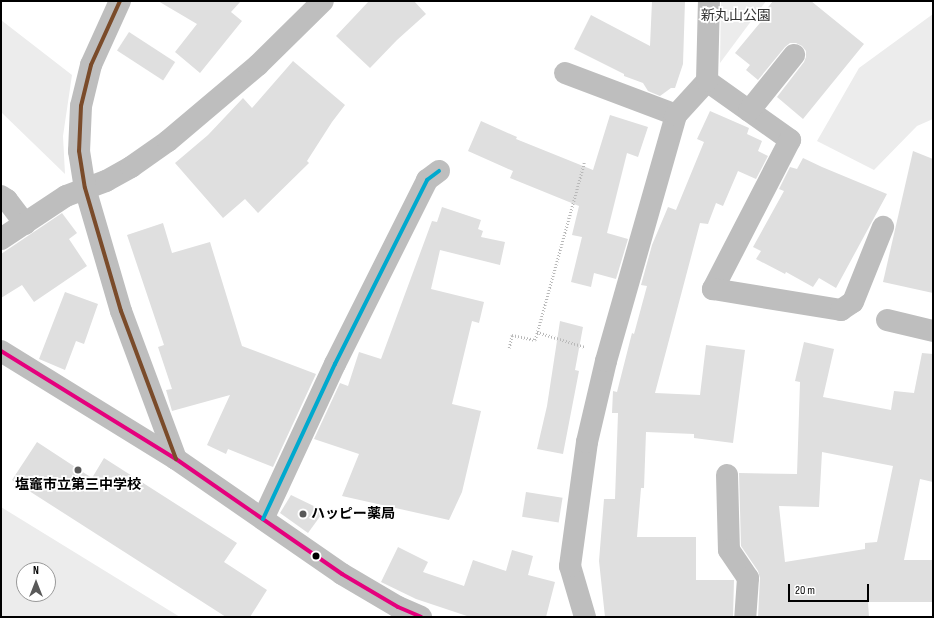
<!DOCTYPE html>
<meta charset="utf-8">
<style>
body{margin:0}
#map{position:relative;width:934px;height:618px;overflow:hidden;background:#fff;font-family:"Sofia Sans Condensed","Noto Sans JP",sans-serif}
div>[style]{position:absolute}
.green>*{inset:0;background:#ececec}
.building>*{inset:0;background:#dfdfdf;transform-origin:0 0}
.path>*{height:2.5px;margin-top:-1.25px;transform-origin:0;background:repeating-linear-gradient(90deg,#b9b9b9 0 1px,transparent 0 3px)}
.minor>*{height:22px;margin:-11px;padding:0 11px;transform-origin:11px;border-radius:11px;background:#bebebe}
.tertiary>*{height:22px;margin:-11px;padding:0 11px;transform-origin:11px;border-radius:11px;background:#bebebe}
.bus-1>*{height:4px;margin:-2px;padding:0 2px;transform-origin:2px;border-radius:2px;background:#e5007d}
.bus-2>*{height:4px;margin:-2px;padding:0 2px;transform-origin:2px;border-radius:2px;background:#7a4b2a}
.bus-3>*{height:4px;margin:-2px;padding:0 2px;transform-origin:2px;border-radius:2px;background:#00a9ce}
.dots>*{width:11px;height:11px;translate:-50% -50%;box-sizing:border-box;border:2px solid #fff;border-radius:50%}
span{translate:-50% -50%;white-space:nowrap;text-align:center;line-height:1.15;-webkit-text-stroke:3.5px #fff;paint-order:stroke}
.park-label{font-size:14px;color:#333}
.poi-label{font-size:14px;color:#000;font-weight:700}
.left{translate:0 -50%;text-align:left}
.frame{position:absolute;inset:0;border:2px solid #000;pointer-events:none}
.north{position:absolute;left:16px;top:562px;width:40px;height:40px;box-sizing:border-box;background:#fff;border:1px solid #999;border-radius:50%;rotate:0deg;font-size:11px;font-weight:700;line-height:16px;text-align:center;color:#000}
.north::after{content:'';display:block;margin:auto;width:14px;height:18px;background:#595959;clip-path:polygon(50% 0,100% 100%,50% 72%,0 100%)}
.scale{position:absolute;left:788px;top:584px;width:81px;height:18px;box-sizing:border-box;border:2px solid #000;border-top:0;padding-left:5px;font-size:12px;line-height:14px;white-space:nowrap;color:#000;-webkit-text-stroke:3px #fff;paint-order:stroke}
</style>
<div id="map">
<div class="green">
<i style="clip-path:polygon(721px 1px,766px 1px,720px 63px)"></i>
<i style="clip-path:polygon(933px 14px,933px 119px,917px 126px,874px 170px,817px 141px,859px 68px)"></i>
<i style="clip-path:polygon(1px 20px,72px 75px,63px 136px,65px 174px,1px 112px)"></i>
<i style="clip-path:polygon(evenodd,1px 507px,180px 617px,1px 617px,1px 507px,24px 570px,48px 570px,48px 594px,24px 594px,24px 570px)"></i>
</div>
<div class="building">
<i style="clip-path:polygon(158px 1px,241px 1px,231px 12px,242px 21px,200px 73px,175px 52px,197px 24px)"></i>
<i style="clip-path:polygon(369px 1px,414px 1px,426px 14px,397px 40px,370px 68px,336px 36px)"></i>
<i style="clip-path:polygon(652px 1px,685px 1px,683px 64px,675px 88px,671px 88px,660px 96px,648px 91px,643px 83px,624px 76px,624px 74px,574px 49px,591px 15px,650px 46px)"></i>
<i style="clip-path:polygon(773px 1px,811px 1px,864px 44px,803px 119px,777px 97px,804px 62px,806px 57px,806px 51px,802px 46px,796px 43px,790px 43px,785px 47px,758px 80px,746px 70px,750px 65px,735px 53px,764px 18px,761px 16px)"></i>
<i style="left:129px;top:32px;width:55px;height:22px;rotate:33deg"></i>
<i style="clip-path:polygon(293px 61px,345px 105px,332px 122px,307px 161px,309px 163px,258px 213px,245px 199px,223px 218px,175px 163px,208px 135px,243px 98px,252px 108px)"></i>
<i style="clip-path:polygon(710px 111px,749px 128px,747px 134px,762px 141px,758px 151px,768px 156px,756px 179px,738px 171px,723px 206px,716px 203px,708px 224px,700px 223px,655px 393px,700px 395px,706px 345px,745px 350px,733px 443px,694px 438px,694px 434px,646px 432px,644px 488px,641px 488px,637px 537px,696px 537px,696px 580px,734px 580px,733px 617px,605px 617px,599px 561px,604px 499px,615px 499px,618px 413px,612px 413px,613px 391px,617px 392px,632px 333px,634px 334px,647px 286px,641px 285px,652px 245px,668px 207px,676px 210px,704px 142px,697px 139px)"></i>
<i style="clip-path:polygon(610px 115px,648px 127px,638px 157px,627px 153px,607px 233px,628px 239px,616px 279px,594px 273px,591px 287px,571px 282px,582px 237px,572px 235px,579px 206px,510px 178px,513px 171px,468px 151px,481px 121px,517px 137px,516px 139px,593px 170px)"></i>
<i style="clip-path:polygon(913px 151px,933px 159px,933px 293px,883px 282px)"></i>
<i style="clip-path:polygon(803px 158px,822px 167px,887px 194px,836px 288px,819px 278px,813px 287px,786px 272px,785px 274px,756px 259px,761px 251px,753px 247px,784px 191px,779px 189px,790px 167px,797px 169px)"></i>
<i style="clip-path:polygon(442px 207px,481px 220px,478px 229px,483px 231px,481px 237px,505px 242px,500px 265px,440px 250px,431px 289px,484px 302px,479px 323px,472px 321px,452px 404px,481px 411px,462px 492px,449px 520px,342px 496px,359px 454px,314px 439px,340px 383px,348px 386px,359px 352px,381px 359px,432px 221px,437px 222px)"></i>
<i style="clip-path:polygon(62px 213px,77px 233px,69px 239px,87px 266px,34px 302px,22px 285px,1px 298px,1px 254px)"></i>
<i style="clip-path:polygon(163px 223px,172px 253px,210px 242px,242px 346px,316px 374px,273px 467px,228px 449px,226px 454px,207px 445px,230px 395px,172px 411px,166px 390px,172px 389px,158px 347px,164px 345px,127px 235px)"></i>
<i style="clip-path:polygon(65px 292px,98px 304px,84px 344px,76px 341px,65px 370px,39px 359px)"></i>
<i style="clip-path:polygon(560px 321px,583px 327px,575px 370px,579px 371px,563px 454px,537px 449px,547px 406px)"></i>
<i style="clip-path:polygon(evenodd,804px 342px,834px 349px,823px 397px,891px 410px,894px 391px,914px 393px,922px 353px,933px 354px,933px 482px,920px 479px,904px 560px,933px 560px,933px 602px,868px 602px,869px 617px,758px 617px,760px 578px,758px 571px,741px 546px,739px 473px,797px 474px,800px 382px,795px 381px,804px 342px,822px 452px,893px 466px,877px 542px,865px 543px,865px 549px,785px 562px,779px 506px,819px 507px,822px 452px)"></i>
<i style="clip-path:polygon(37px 442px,92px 478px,104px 458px,237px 543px,224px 562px,267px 590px,250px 617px,226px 617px,12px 480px)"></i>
<i style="left:526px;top:492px;width:37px;height:25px;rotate:9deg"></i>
<i style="clip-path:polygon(291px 495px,324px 511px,308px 533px,280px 513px)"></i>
<i style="clip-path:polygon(398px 547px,428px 562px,423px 572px,464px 586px,473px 560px,506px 571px,512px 550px,533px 556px,528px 575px,555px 582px,546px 617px,470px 617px,416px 599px,381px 582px)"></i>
</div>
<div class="path">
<i style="left:537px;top:332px;width:50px;rotate:17.4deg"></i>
<i style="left:509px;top:348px;width:13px;rotate:-77deg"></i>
<i style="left:512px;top:335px;width:24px;rotate:12deg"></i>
<i style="left:535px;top:340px;width:184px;rotate:-74.5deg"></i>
</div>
<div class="minor">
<i style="left:120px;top:1px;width:70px;rotate:114.4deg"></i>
<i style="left:91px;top:65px;width:42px;rotate:103.7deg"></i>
<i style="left:81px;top:106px;width:45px;rotate:92.5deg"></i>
<i style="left:79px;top:151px;width:37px;rotate:81deg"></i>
<i style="left:85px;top:188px;width:128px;rotate:73.7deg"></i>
<i style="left:121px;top:311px;width:158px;rotate:69.6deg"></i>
<i style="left:565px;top:73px;width:119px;rotate:20.7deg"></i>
<i style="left:707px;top:81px;width:102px;rotate:35.4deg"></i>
<i style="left:790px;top:140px;width:168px;rotate:117.3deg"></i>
<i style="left:713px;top:289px;width:130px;rotate:9.3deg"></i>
<i style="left:841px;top:310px;width:14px;rotate:-34deg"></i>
<i style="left:853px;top:302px;width:81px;rotate:-68.2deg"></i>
<i style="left:749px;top:111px;width:72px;rotate:-51.2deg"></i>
<i style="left:1px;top:196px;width:7px;rotate:34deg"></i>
<i style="left:7px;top:200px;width:30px;rotate:53deg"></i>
<i style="left:1px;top:239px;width:78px;rotate:-33.5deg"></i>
<i style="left:66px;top:196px;width:43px;rotate:-20.6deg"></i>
<i style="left:106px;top:181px;width:29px;rotate:-29deg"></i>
<i style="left:131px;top:167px;width:45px;rotate:-35.1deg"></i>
<i style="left:168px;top:141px;width:118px;rotate:-40.2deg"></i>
<i style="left:258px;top:65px;width:91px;rotate:-44.6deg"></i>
<i style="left:887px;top:320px;width:47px;rotate:13.4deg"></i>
<i style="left:727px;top:475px;width:75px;rotate:88.5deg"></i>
<i style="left:729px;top:550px;width:34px;rotate:56deg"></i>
<i style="left:748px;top:578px;width:39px;rotate:94deg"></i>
<i style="left:263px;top:519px;width:171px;rotate:-65.1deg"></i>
<i style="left:335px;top:364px;width:206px;rotate:-63.4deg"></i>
<i style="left:427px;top:180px;width:15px;rotate:-37deg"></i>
<i style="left:585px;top:617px;width:53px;rotate:-106.4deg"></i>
<i style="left:570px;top:566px;width:125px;rotate:-82.2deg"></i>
<i style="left:587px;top:442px;width:83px;rotate:-76.8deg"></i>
<i style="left:606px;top:361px;width:256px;rotate:-74.1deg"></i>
<i style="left:676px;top:115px;width:46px;rotate:-47.6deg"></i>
<i style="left:707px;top:81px;width:80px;rotate:-88.6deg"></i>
</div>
<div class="tertiary">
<i style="left:1px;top:351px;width:206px;rotate:31.7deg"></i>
<i style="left:176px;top:459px;width:202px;rotate:34.7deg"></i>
<i style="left:342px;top:574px;width:65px;rotate:30.5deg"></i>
<i style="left:398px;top:607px;width:25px;rotate:23deg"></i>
</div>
<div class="bus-1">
<i style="left:1px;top:351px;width:206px;rotate:31.7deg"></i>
<i style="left:176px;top:459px;width:202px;rotate:34.7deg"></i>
<i style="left:342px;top:574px;width:65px;rotate:30.5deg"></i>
<i style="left:398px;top:607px;width:25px;rotate:23deg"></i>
</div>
<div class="bus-2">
<i style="left:120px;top:1px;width:70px;rotate:114.4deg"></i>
<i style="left:91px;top:65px;width:42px;rotate:103.7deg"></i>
<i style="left:81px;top:106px;width:45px;rotate:92.5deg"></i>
<i style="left:79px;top:151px;width:37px;rotate:81deg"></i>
<i style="left:85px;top:188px;width:128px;rotate:73.7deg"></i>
<i style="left:121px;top:311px;width:158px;rotate:69.6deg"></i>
</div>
<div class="bus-3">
<i style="left:263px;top:519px;width:171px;rotate:-65.1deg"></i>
<i style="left:335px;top:364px;width:206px;rotate:-63.4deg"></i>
<i style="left:427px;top:180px;width:15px;rotate:-37deg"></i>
</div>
<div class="dots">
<i style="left:78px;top:470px;background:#595959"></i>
<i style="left:303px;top:514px;background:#595959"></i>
<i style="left:316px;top:556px;background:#000"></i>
</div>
<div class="park-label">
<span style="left:736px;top:16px">新丸山公園</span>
</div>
<div class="poi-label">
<span style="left:78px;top:485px">塩竈市立第三中学校</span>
<span class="left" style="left:311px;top:514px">ハッピー薬局</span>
</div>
<div class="frame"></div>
<div class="north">N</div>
<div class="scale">20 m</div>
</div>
